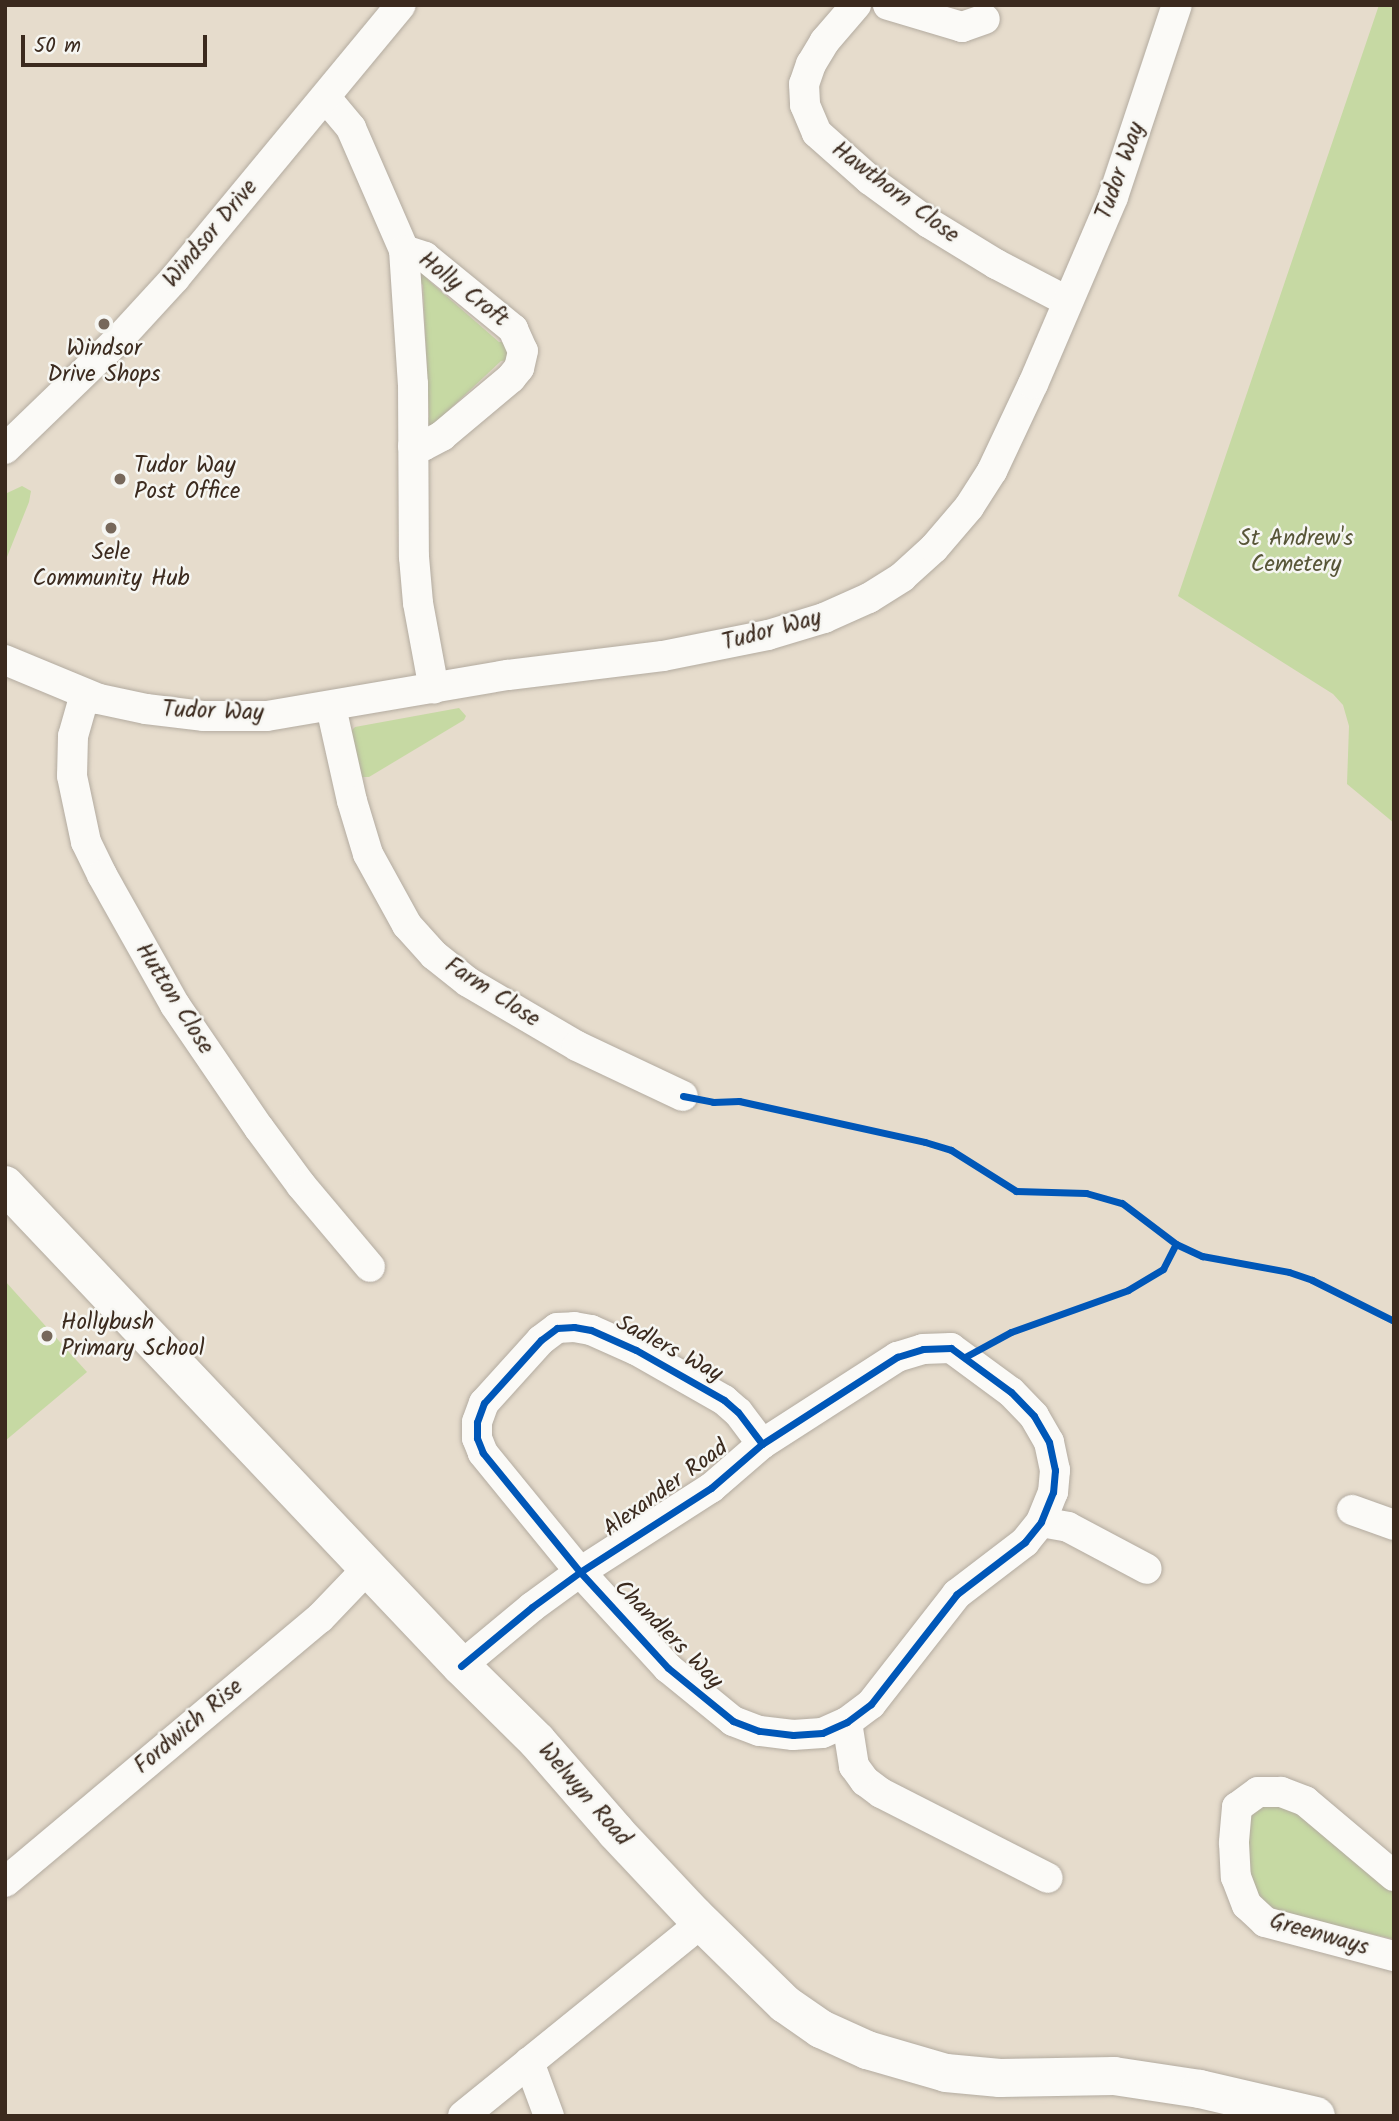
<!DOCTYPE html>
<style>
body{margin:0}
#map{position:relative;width:1399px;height:2121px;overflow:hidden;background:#e6dccc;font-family:Kalam,sans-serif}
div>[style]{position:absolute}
.green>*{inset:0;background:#c6d9a3}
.roads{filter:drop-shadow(0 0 2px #b3aba0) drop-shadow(0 0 2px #b3aba0)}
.minor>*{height:30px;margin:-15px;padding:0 15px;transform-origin:15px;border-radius:15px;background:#fbfaf7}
.secondary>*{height:38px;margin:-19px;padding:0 19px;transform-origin:19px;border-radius:19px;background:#fbfaf7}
.cycleway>*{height:7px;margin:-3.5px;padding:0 3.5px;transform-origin:3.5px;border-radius:3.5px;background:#0057b8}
.dots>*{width:19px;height:19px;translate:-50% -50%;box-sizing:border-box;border:4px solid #f6f6f2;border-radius:50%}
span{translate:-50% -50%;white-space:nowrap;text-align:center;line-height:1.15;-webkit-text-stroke:5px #f6f6f2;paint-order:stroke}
.street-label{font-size:23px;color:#3b2a1e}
.poi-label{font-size:23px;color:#3b2a1e}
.left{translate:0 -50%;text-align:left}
.park-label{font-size:23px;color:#575537}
.frame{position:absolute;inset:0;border:7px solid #3b2a1e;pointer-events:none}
.scale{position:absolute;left:21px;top:35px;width:186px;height:32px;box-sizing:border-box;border:4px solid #3b2a1e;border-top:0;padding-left:9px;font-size:21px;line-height:24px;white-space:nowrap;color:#3b2a1e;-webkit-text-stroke:5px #f6f6f2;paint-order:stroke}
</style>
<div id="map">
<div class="green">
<i style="clip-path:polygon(1379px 5px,1394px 5px,1394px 823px,1347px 784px,1349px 726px,1343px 705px,1333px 694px,1178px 596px)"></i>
<i style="clip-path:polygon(427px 271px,428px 280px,499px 342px,508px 342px,510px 360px,501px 361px,435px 423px,432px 433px,423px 423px,429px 417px,423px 285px,416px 279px,416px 272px)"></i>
<i style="clip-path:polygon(22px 486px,31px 491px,29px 502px,5px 562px,5px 494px)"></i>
<i style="clip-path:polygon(459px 708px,466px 716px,464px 720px,369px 777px,360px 777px,351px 731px,355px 727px)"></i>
<i style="clip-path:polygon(5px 1281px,87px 1372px,5px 1441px)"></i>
<i style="clip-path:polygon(1260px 1803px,1285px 1803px,1394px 1890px,1394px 1939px,1298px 1918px,1267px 1906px,1254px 1891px,1247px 1866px,1245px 1821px)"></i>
</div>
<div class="roads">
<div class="minor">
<i style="left:856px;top:5px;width:48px;rotate:130.7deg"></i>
<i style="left:825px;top:41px;width:27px;rotate:121deg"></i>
<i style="left:811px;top:64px;width:21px;rotate:109deg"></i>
<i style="left:804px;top:84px;width:21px;rotate:87deg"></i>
<i style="left:805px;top:105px;width:30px;rotate:67deg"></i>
<i style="left:817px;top:133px;width:71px;rotate:41.6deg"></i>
<i style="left:870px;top:180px;width:73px;rotate:36.1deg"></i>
<i style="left:929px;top:223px;width:79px;rotate:31.5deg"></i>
<i style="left:996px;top:264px;width:80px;rotate:27.5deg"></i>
<i style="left:888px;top:5px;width:77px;rotate:16.6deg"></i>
<i style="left:962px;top:27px;width:24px;rotate:-19deg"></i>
<i style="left:326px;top:98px;width:39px;rotate:50deg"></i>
<i style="left:351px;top:128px;width:133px;rotate:66.5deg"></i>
<i style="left:404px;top:250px;width:134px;rotate:86.2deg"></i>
<i style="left:413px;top:384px;width:173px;rotate:89.7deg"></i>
<i style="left:414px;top:557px;width:46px;rotate:85deg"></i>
<i style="left:418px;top:603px;width:87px;rotate:79.5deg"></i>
<i style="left:404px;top:250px;width:22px;rotate:18deg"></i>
<i style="left:425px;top:257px;width:114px;rotate:39.3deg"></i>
<i style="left:513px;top:329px;width:24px;rotate:66deg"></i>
<i style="left:523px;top:351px;width:17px;rotate:103deg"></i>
<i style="left:519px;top:368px;width:13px;rotate:129deg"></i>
<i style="left:511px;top:378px;width:90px;rotate:140deg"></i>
<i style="left:442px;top:436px;width:21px;rotate:152deg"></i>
<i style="left:423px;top:446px;width:10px;rotate:180deg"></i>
<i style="left:5px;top:449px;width:158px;rotate:-44deg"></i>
<i style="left:119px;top:339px;width:83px;rotate:-47.4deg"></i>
<i style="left:175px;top:278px;width:354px;rotate:-50.4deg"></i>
<i style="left:5px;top:660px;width:102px;rotate:22.5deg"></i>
<i style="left:99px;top:699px;width:48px;rotate:12deg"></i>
<i style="left:146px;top:709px;width:57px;rotate:7deg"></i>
<i style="left:203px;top:716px;width:64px"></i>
<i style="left:267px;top:716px;width:244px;rotate:-9.7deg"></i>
<i style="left:508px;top:675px;width:156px;rotate:-7deg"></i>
<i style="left:663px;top:656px;width:107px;rotate:-11.3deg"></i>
<i style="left:768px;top:635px;width:59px;rotate:-16.9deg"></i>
<i style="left:824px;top:618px;width:49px;rotate:-24deg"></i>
<i style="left:869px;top:598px;width:39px;rotate:-32deg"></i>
<i style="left:902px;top:577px;width:43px;rotate:-42.2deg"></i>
<i style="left:934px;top:548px;width:54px;rotate:-49.5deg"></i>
<i style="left:969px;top:507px;width:43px;rotate:-57.4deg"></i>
<i style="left:992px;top:471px;width:96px;rotate:-64.8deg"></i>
<i style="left:1033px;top:384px;width:203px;rotate:-66.8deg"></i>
<i style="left:1113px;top:197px;width:202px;rotate:-71.6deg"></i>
<i style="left:85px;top:694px;width:44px;rotate:105.9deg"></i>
<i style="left:73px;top:736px;width:40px;rotate:91.4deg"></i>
<i style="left:72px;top:776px;width:67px;rotate:78deg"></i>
<i style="left:86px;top:842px;width:37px;rotate:64deg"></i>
<i style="left:102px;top:875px;width:149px;rotate:60.7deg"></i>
<i style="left:175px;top:1005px;width:149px;rotate:55.7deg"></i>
<i style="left:259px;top:1128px;width:71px;rotate:53.6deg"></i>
<i style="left:301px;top:1185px;width:107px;rotate:49.9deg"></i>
<i style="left:331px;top:707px;width:96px;rotate:77.4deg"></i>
<i style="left:352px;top:801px;width:55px;rotate:73.2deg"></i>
<i style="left:368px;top:854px;width:81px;rotate:61.2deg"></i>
<i style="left:407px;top:925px;width:40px;rotate:48deg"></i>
<i style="left:434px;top:955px;width:43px;rotate:38.5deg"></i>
<i style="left:468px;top:982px;width:126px;rotate:30.4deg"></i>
<i style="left:577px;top:1046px;width:117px;rotate:25.3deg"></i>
<i style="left:1352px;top:1510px;width:45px;rotate:19.7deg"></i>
<i style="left:1041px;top:1522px;width:27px;rotate:10deg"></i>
<i style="left:1068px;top:1527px;width:89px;rotate:28deg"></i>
<i style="left:461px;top:1666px;width:92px;rotate:-39.7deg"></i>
<i style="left:532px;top:1607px;width:59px;rotate:-36.1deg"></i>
<i style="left:580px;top:1572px;width:156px;rotate:-32.7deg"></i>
<i style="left:711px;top:1488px;width:67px;rotate:-40.8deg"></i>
<i style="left:762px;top:1444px;width:161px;rotate:-32.8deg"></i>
<i style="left:897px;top:1357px;width:27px;rotate:-17deg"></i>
<i style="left:923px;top:1349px;width:28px;rotate:-2deg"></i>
<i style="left:951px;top:1348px;width:74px;rotate:36.3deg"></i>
<i style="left:1011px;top:1392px;width:33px;rotate:46deg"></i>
<i style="left:1034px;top:1416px;width:30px;rotate:60deg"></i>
<i style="left:1049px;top:1442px;width:29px;rotate:78deg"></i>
<i style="left:1055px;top:1470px;width:22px;rotate:95deg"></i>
<i style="left:1053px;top:1492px;width:32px;rotate:112deg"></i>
<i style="left:1041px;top:1522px;width:26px;rotate:129deg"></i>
<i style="left:1025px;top:1542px;width:86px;rotate:142.6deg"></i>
<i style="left:957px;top:1594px;width:140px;rotate:128deg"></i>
<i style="left:871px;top:1704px;width:30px;rotate:143deg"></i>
<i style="left:847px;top:1722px;width:27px;rotate:156deg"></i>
<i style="left:822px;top:1733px;width:29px;rotate:176deg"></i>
<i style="left:793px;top:1735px;width:34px;rotate:-173deg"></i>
<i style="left:759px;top:1731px;width:28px;rotate:-159deg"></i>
<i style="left:733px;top:1721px;width:84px;rotate:-140.8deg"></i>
<i style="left:668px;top:1668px;width:130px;rotate:-132.5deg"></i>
<i style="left:580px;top:1572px;width:154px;rotate:-129.2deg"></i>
<i style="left:483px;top:1453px;width:16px;rotate:-112deg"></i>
<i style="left:477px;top:1438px;width:16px;rotate:-90deg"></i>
<i style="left:477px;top:1422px;width:20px;rotate:-70deg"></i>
<i style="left:484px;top:1403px;width:85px;rotate:-47.9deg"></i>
<i style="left:541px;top:1340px;width:20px;rotate:-37deg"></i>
<i style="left:557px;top:1328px;width:17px;rotate:-3deg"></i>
<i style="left:574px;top:1327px;width:17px;rotate:10deg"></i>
<i style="left:591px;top:1330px;width:49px;rotate:24deg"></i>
<i style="left:636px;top:1350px;width:101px;rotate:29.6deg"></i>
<i style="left:724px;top:1400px;width:18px;rotate:41deg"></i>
<i style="left:738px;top:1412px;width:40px;rotate:53deg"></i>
<i style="left:847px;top:1722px;width:45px;rotate:81deg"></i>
<i style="left:854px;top:1766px;width:19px;rotate:54deg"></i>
<i style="left:865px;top:1781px;width:20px;rotate:37deg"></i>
<i style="left:881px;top:1793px;width:187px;rotate:27deg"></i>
<i style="left:1394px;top:1876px;width:116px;rotate:-139.9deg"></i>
<i style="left:1305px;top:1801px;width:26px;rotate:-159deg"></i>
<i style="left:1281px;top:1792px;width:23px;rotate:180deg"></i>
<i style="left:1258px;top:1792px;width:26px;rotate:144deg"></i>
<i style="left:1237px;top:1807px;width:36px;rotate:95deg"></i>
<i style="left:1234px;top:1843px;width:34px;rotate:87deg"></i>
<i style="left:1236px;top:1877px;width:30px;rotate:69deg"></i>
<i style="left:1247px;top:1905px;width:25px;rotate:43deg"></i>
<i style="left:1265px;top:1922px;width:133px;rotate:14.8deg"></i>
<i style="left:5px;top:1882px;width:411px;rotate:-40deg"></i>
<i style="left:320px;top:1618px;width:69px;rotate:-46.2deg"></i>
<i style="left:529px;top:2062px;width:58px;rotate:69.7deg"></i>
<i style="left:463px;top:2116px;width:306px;rotate:-39deg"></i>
</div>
<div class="secondary">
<i style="left:5px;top:1185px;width:663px;rotate:46.53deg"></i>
<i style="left:461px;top:1666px;width:107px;rotate:44.6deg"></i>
<i style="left:537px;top:1741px;width:121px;rotate:49deg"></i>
<i style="left:616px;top:1832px;width:114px;rotate:46.8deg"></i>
<i style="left:694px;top:1915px;width:127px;rotate:44.4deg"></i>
<i style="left:785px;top:2004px;width:44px;rotate:34.8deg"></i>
<i style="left:821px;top:2029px;width:51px;rotate:24.5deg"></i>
<i style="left:867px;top:2050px;width:82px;rotate:16.2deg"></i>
<i style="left:946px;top:2073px;width:54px;rotate:5.3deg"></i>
<i style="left:1000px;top:2078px;width:114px;rotate:-1deg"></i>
<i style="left:1114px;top:2076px;width:87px;rotate:8.6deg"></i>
<i style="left:1200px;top:2089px;width:119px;rotate:13.1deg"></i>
</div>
</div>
<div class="cycleway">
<i style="left:683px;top:1096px;width:31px;rotate:11deg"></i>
<i style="left:713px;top:1102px;width:26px;rotate:-2deg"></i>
<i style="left:739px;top:1101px;width:190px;rotate:12.4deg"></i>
<i style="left:925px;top:1142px;width:27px;rotate:17deg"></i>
<i style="left:951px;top:1150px;width:77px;rotate:32.2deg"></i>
<i style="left:1016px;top:1191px;width:70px;rotate:1.6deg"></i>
<i style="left:1086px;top:1193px;width:37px;rotate:16deg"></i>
<i style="left:1122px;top:1203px;width:68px;rotate:37.2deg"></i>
<i style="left:1176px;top:1244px;width:29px;rotate:25deg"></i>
<i style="left:1202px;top:1256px;width:88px;rotate:10.4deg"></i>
<i style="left:1289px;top:1272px;width:24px;rotate:19deg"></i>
<i style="left:1312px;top:1280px;width:92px;rotate:26.6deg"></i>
<i style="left:965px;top:1357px;width:52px;rotate:-28.5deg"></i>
<i style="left:1011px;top:1332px;width:124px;rotate:-19.7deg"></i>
<i style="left:1128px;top:1290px;width:41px;rotate:-31deg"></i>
<i style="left:1163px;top:1269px;width:28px;rotate:-63deg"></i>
<i style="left:461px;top:1666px;width:92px;rotate:-39.7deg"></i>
<i style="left:532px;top:1607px;width:59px;rotate:-36.1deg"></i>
<i style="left:580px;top:1572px;width:156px;rotate:-32.7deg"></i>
<i style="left:711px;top:1488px;width:67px;rotate:-40.8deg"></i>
<i style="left:762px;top:1444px;width:161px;rotate:-32.8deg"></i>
<i style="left:897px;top:1357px;width:27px;rotate:-17deg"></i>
<i style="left:923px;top:1349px;width:28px;rotate:-2deg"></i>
<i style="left:951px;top:1348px;width:74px;rotate:36.3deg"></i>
<i style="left:1011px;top:1392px;width:33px;rotate:46deg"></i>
<i style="left:1034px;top:1416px;width:30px;rotate:60deg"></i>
<i style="left:1049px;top:1442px;width:29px;rotate:78deg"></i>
<i style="left:1055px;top:1470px;width:22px;rotate:95deg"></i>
<i style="left:1053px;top:1492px;width:32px;rotate:112deg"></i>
<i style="left:1041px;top:1522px;width:26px;rotate:129deg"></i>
<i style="left:1025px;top:1542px;width:86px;rotate:142.6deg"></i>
<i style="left:957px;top:1594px;width:140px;rotate:128deg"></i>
<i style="left:871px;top:1704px;width:30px;rotate:143deg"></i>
<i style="left:847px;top:1722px;width:27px;rotate:156deg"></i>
<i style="left:822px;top:1733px;width:29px;rotate:176deg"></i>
<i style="left:793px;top:1735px;width:34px;rotate:-173deg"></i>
<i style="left:759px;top:1731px;width:28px;rotate:-159deg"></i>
<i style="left:733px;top:1721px;width:84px;rotate:-140.8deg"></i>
<i style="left:668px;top:1668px;width:130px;rotate:-132.5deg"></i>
<i style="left:580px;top:1572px;width:154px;rotate:-129.2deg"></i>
<i style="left:483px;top:1453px;width:16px;rotate:-112deg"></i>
<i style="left:477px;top:1438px;width:16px;rotate:-90deg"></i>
<i style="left:477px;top:1422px;width:20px;rotate:-70deg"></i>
<i style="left:484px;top:1403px;width:85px;rotate:-47.9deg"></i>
<i style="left:541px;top:1340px;width:20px;rotate:-37deg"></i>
<i style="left:557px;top:1328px;width:17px;rotate:-3deg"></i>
<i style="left:574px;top:1327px;width:17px;rotate:10deg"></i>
<i style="left:591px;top:1330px;width:49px;rotate:24deg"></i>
<i style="left:636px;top:1350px;width:101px;rotate:29.6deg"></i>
<i style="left:724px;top:1400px;width:18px;rotate:41deg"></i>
<i style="left:738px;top:1412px;width:40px;rotate:53deg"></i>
</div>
<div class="dots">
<i style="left:104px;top:324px;background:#77685b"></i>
<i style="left:120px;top:479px;background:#77685b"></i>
<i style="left:111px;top:528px;background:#77685b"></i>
<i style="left:47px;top:1336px;background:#77685b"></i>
</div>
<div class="street-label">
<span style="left:1121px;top:171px;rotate:-70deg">Tudor Way</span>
<span style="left:895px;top:193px;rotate:37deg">Hawthorn Close</span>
<span style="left:211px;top:234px;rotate:-50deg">Windsor Drive</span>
<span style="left:463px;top:290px;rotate:38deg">Holly Croft</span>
<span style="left:772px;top:631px;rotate:-15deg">Tudor Way</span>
<span style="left:213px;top:712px;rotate:2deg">Tudor Way</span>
<span style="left:492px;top:993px;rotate:33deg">Farm Close</span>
<span style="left:174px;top:999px;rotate:58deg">Hutton Close</span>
<span style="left:669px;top:1349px;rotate:28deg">Sadlers Way</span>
<span style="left:666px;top:1489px;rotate:-36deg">Alexander Road</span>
<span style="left:668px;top:1635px;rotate:45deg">Chandlers Way</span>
<span style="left:189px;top:1727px;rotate:-40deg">Fordwich Rise</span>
<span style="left:584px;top:1795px;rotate:49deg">Welwyn Road</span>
<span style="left:1319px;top:1935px;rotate:16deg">Greenways</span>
</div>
<div class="poi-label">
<span style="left:104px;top:362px">Windsor<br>Drive Shops</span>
<span class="left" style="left:134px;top:479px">Tudor Way<br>Post Office</span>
<span style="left:111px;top:566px">Sele<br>Community Hub</span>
<span class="left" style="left:61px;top:1336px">Hollybush<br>Primary School</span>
</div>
<div class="park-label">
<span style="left:1296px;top:552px">St Andrew's<br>Cemetery</span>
</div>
<div class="frame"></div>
<div class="scale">50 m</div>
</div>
